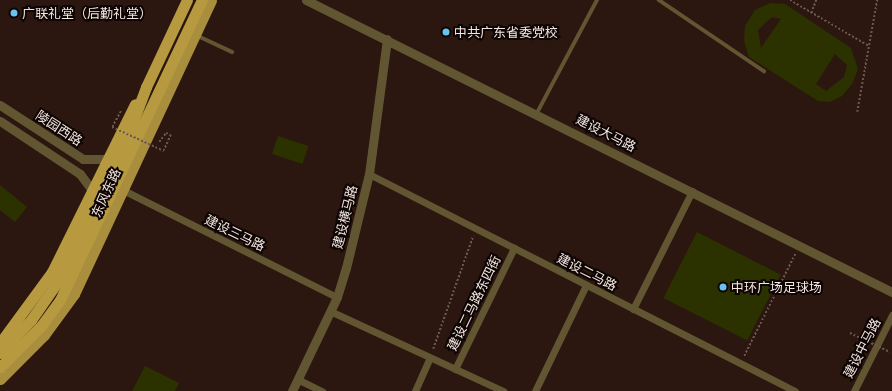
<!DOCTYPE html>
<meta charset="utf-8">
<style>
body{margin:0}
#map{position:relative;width:892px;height:391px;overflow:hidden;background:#2b170f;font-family:Quicksand,"Noto Sans SC",sans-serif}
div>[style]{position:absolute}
.green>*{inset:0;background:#2b3200;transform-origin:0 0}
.path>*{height:1.5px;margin-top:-0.75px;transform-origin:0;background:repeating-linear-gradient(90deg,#6a5850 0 2px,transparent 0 4px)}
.service>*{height:3.5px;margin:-1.75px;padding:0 1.75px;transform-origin:1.75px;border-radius:1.75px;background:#625632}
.minor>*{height:7px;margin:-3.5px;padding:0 3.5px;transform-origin:3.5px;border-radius:3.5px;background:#625632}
.tertiary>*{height:9px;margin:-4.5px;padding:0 4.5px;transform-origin:4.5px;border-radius:4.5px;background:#625632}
.primary>*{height:11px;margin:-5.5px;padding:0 5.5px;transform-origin:5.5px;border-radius:5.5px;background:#a98e3e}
.trunk>*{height:11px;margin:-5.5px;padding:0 5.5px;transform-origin:5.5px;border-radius:5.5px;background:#b79a40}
.path-bridge>*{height:1.5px;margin-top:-0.75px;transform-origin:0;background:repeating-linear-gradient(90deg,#6a5850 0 2px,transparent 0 4px)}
.dots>*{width:11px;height:11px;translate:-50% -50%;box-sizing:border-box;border:2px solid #0d0503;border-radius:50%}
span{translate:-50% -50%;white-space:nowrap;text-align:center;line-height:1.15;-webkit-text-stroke:4px #0d0503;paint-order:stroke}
.poi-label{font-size:13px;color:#f5e6e1}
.left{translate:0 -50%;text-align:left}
.street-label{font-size:13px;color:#f5e6e1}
</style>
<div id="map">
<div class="green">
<i style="clip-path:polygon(evenodd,770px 3px,785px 4px,851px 48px,858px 69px,852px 84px,842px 96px,830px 102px,818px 101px,749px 57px,744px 41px,745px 26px,755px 10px,770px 3px,772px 17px,781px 19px,761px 48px,758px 30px,772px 17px,770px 3px,835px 54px,847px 65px,844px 77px,826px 91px,816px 84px,835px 54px)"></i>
<i style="left:278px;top:136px;width:32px;height:19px;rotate:18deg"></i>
<i style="clip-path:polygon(0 185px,27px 207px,15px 222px,0 210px)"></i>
<i style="left:697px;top:232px;width:94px;height:74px;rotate:27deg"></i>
<i style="clip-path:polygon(145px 366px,179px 383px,175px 391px,132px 391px)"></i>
</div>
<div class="path">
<i style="left:790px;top:0;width:91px;rotate:30.2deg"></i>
<i style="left:811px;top:13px;width:14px;rotate:-69deg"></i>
<i style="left:857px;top:112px;width:114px;rotate:-79.9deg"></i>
<i style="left:112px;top:127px;width:18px;rotate:-61deg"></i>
<i style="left:159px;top:142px;width:11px;rotate:-52deg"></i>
<i style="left:166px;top:133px;width:5px;rotate:22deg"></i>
<i style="left:171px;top:135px;width:17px;rotate:114deg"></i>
<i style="left:433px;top:349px;width:120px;rotate:-70.5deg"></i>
<i style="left:744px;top:356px;width:116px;rotate:-63.4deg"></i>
</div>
<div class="service">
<i style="left:659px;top:0;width:127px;rotate:34.1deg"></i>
<i style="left:196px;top:35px;width:40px;rotate:25deg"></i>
<i style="left:537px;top:113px;width:128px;rotate:-62deg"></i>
</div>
<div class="minor">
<i style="left:369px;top:174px;width:478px;rotate:27deg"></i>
<i style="left:123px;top:190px;width:239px;rotate:26.6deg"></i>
<i style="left:633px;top:309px;width:132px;rotate:-63.4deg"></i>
<i style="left:330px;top:311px;width:191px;rotate:24.8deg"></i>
<i style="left:455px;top:369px;width:135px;rotate:-64deg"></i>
<i style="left:297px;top:379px;width:28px;rotate:26deg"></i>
<i style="left:415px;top:391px;width:35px;rotate:-66deg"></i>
<i style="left:535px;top:391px;width:118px;rotate:-64.3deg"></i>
<i style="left:854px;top:391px;width:85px;rotate:-63.4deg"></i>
</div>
<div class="tertiary">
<i style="left:306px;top:0;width:655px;rotate:26.49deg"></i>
<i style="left:0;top:105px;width:99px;rotate:33deg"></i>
<i style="left:83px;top:159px;width:23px"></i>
<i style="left:0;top:121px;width:96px;rotate:33.5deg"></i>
<i style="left:80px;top:174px;width:20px;rotate:53deg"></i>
<i style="left:292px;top:391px;width:104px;rotate:-64.4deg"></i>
<i style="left:337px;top:297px;width:30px;rotate:-73deg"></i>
<i style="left:346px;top:268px;width:97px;rotate:-76.3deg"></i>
<i style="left:369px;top:174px;width:136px;rotate:-82.4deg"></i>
</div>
<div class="primary">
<i style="left:0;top:379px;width:62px;rotate:-45deg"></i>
<i style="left:44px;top:335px;width:51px;rotate:-53.8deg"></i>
<i style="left:74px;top:294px;width:324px;rotate:-65deg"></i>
</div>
<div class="trunk">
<i style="left:0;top:343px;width:88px;rotate:-53.8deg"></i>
<i style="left:52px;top:272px;width:187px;rotate:-63.7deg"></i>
<i style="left:0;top:353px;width:45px;rotate:-46.8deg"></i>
<i style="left:31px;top:320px;width:44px;rotate:-55.2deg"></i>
<i style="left:56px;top:284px;width:174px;rotate:-64.5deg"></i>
<i style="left:131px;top:127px;width:43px;rotate:-69.4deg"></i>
<i style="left:146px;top:87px;width:96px;rotate:-64.8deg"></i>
<i style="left:0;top:367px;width:58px;rotate:-45deg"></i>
<i style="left:41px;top:326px;width:32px;rotate:-54deg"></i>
<i style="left:60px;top:300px;width:332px;rotate:-64.7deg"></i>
</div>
<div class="path-bridge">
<i style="left:112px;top:127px;width:57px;rotate:24.8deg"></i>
<i style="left:850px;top:333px;width:44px;rotate:25.4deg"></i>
</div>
<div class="dots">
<i style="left:14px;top:13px;background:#67c4ef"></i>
<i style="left:446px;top:32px;background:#67c4ef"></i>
<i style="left:723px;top:287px;background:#67c4ef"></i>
</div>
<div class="poi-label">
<span class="left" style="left:22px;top:13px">广联礼堂（后勤礼堂）</span>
<span class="left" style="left:454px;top:32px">中共广东省委党校</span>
<span class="left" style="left:731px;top:287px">中环广场足球场</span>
</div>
<div class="street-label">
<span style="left:59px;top:128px;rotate:33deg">陵园西路</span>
<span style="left:606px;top:133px;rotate:27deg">建设大马路</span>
<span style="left:106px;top:193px;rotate:-66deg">东风东路</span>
<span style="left:345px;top:217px;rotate:-76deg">建设横马路</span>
<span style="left:235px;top:233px;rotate:26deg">建设三马路</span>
<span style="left:587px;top:272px;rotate:27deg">建设二马路</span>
<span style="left:474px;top:303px;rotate:-64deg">建设二马路东四街</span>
<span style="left:862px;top:348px;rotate:-63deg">建设中马路</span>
</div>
</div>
